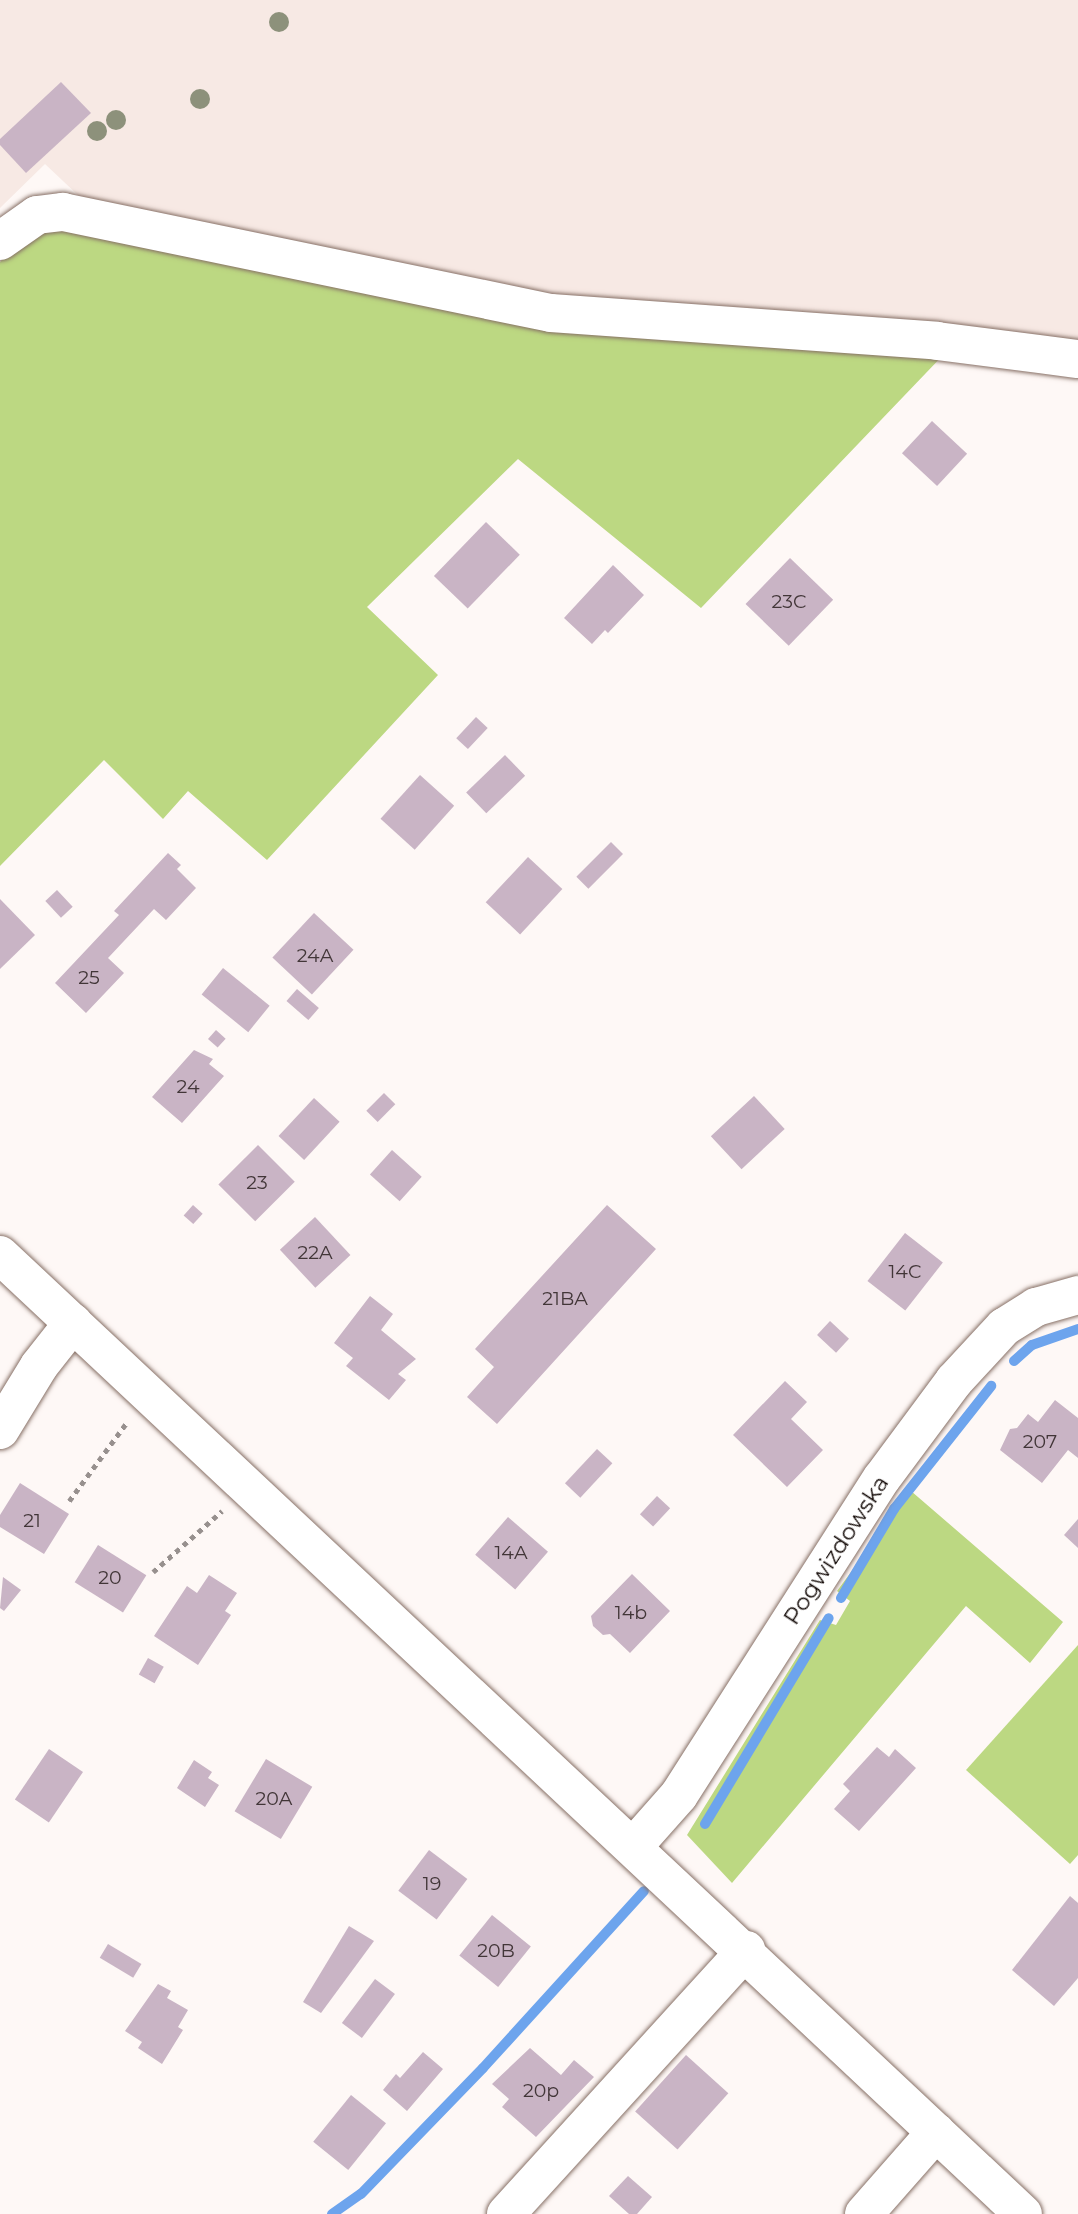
<!DOCTYPE html>
<style>
body{margin:0}
#map{position:relative;width:1078px;height:2214px;overflow:hidden;background:#fef8f6;font-family:Montserrat,sans-serif}
div>[style]{position:absolute}
.built>*{inset:0;background:#f7e9e4}
.green>*{inset:0;background:#bcd882}
.stream>*{height:10px;margin:-5px;padding:0 5px;transform-origin:5px;border-radius:5px;background:#6da4ed}
.building>*{inset:0;background:#c9b4c5;transform-origin:0 0}
.path>*{height:4.5px;margin-top:-2.25px;transform-origin:0;background:repeating-linear-gradient(90deg,#97908e 0 5px,transparent 0 10px)}
.roads{filter:drop-shadow(0 0 2px #877066) drop-shadow(0 0 2px #877066)}
.minor>*{height:38px;margin:-19px;padding:0 19px;transform-origin:19px;border-radius:19px;background:#fff}
.trees>*{width:20px;height:20px;margin:-10px;border-radius:50%;background:#8d917b}
span{translate:-50% -50%;white-space:nowrap;text-align:center;line-height:1.15;-webkit-text-stroke:5px #fff;paint-order:stroke}
.number-label{font-size:19px;color:#423638}
.number-label span{-webkit-text-stroke-width:0}
.street-label{font-size:23px;color:#150c09}
</style>
<div id="map">
<div class="built">
<i style="clip-path:polygon(0 0,1078px 0,1078px 344px,538px 298px,81px 198px,45px 164px,0 208px)"></i>
</div>
<div class="green">
<i style="clip-path:polygon(57px 227px,948px 350px,701px 608px,518px 459px,367px 607px,438px 675px,267px 860px,188px 791px,163px 819px,104px 760px,0 866px,0 262px,12px 249px)"></i>
<i style="clip-path:polygon(911px 1491px,1063px 1622px,1030px 1663px,966px 1606px,732px 1883px,687px 1835px,820px 1620px,836px 1625px,850px 1601px,837px 1591px)"></i>
<i style="clip-path:polygon(1078px 1645px,1078px 1855px,1070px 1864px,966px 1770px)"></i>
</div>
<div class="stream">
<i style="left:1014px;top:1361px;width:24px;rotate:-42deg"></i>
<i style="left:1032px;top:1345px;width:49px;rotate:-19.2deg"></i>
<i style="left:841px;top:1598px;width:104px;rotate:-59.2deg"></i>
<i style="left:894px;top:1509px;width:157px;rotate:-51.7deg"></i>
<i style="left:705px;top:1824px;width:240px;rotate:-59deg"></i>
<i style="left:332px;top:2214px;width:35px;rotate:-35deg"></i>
<i style="left:361px;top:2194px;width:175px;rotate:-45.9deg"></i>
<i style="left:483px;top:2068px;width:239px;rotate:-47.7deg"></i>
</div>
<div class="building">
<i style="clip-path:polygon(61px 82px,91px 113px,26px 173px,0 145px,0 139px)"></i>
<i style="left:932px;top:421px;width:48px;height:44px;rotate:43deg"></i>
<i style="left:486px;top:522px;width:47px;height:75px;rotate:44deg"></i>
<i style="left:790px;top:558px;width:60px;height:64px;rotate:44deg"></i>
<i style="clip-path:polygon(613px 565px,644px 595px,608px 633px,605px 630px,592px 644px,564px 618px)"></i>
<i style="left:476px;top:717px;width:16px;height:29px;rotate:43deg"></i>
<i style="left:505px;top:755px;width:29px;height:54px;rotate:46deg"></i>
<i style="left:420px;top:775px;width:46px;height:59px;rotate:42deg"></i>
<i style="left:611px;top:842px;width:17px;height:49px;rotate:45deg"></i>
<i style="clip-path:polygon(168px 853px,181px 865px,177px 869px,196px 888px,166px 920px,154px 909px,108px 958px,124px 973px,86px 1013px,55px 983px,119px 915px,114px 911px)"></i>
<i style="left:528px;top:857px;width:47px;height:62px;rotate:43deg"></i>
<i style="left:57px;top:890px;width:23px;height:16px;rotate:47deg"></i>
<i style="clip-path:polygon(0 899px,35px 935px,0 969px)"></i>
<i style="left:314px;top:913px;width:54px;height:61px;rotate:43deg"></i>
<i style="left:223px;top:968px;width:60px;height:34px;rotate:39deg"></i>
<i style="left:297px;top:989px;width:29px;height:16px;rotate:41deg"></i>
<i style="left:216px;top:1030px;width:13px;height:12px;rotate:42deg"></i>
<i style="clip-path:polygon(194px 1050px,213px 1059px,209px 1064px,224px 1076px,182px 1123px,152px 1097px)"></i>
<i style="left:384px;top:1093px;width:16px;height:25px;rotate:45deg"></i>
<i style="left:754px;top:1096px;width:45px;height:59px;rotate:47deg"></i>
<i style="left:314px;top:1098px;width:35px;height:52px;rotate:43deg"></i>
<i style="left:258px;top:1145px;width:52px;height:56px;rotate:45deg"></i>
<i style="left:392px;top:1150px;width:40px;height:33px;rotate:42deg"></i>
<i style="left:193px;top:1205px;width:13px;height:14px;rotate:42deg"></i>
<i style="clip-path:polygon(607px 1205px,656px 1249px,497px 1424px,467px 1397px,494px 1367px,475px 1349px)"></i>
<i style="left:315px;top:1217px;width:52px;height:48px;rotate:47deg"></i>
<i style="left:905px;top:1233px;width:48px;height:61px;rotate:38deg"></i>
<i style="clip-path:polygon(370px 1296px,393px 1314px,381px 1330px,416px 1359px,398px 1374px,406px 1380px,389px 1400px,346px 1366px,353px 1358px,334px 1343px)"></i>
<i style="left:830px;top:1321px;width:26px;height:19px;rotate:43deg"></i>
<i style="clip-path:polygon(785px 1381px,807px 1402px,791px 1419px,823px 1450px,787px 1487px,733px 1435px)"></i>
<i style="clip-path:polygon(1055px 1400px,1078px 1418px,1078px 1458px,1068px 1450px,1042px 1483px,1000px 1450px,1010px 1429px,1017px 1428px,1028px 1414px,1038px 1422px)"></i>
<i style="left:597px;top:1449px;width:21px;height:47px;rotate:43deg"></i>
<i style="clip-path:polygon(20px 1483px,69px 1514px,44px 1554px,0 1527px,0 1515px)"></i>
<i style="left:657px;top:1496px;width:18px;height:25px;rotate:43deg"></i>
<i style="left:508px;top:1517px;width:53px;height:50px;rotate:41deg"></i>
<i style="clip-path:polygon(1078px 1519px,1078px 1548px,1064px 1535px)"></i>
<i style="left:98px;top:1545px;width:57px;height:44px;rotate:32deg"></i>
<i style="clip-path:polygon(632px 1574px,670px 1611px,630px 1653px,610px 1634px,603px 1635px,593px 1626px,591px 1616px)"></i>
<i style="clip-path:polygon(209px 1575px,237px 1593px,225px 1611px,231px 1615px,198px 1665px,154px 1636px,187px 1586px,197px 1593px)"></i>
<i style="clip-path:polygon(3px 1577px,21px 1590px,4px 1611px,0 1608px)"></i>
<i style="left:148px;top:1658px;width:18px;height:19px;rotate:29deg"></i>
<i style="clip-path:polygon(877px 1747px,889px 1757px,895px 1749px,916px 1768px,859px 1831px,834px 1809px,850px 1791px,843px 1784px)"></i>
<i style="left:49px;top:1749px;width:41px;height:61px;rotate:34deg"></i>
<i style="left:266px;top:1759px;width:54px;height:61px;rotate:31deg"></i>
<i style="clip-path:polygon(194px 1760px,212px 1772px,208px 1778px,219px 1785px,205px 1807px,177px 1788px)"></i>
<i style="left:429px;top:1850px;width:48px;height:51px;rotate:37deg"></i>
<i style="clip-path:polygon(1070px 1896px,1078px 1903px,1078px 1978px,1054px 2006px,1012px 1970px)"></i>
<i style="left:492px;top:1915px;width:50px;height:52px;rotate:39deg"></i>
<i style="clip-path:polygon(349px 1926px,374px 1941px,321px 2013px,303px 2002px)"></i>
<i style="left:108px;top:1944px;width:39px;height:16px;rotate:31deg"></i>
<i style="left:375px;top:1979px;width:25px;height:55px;rotate:37deg"></i>
<i style="clip-path:polygon(158px 1984px,171px 1991px,167px 1998px,188px 2010px,178px 2027px,183px 2030px,162px 2064px,138px 2048px,142px 2042px,125px 2031px)"></i>
<i style="clip-path:polygon(530px 2048px,561px 2075px,574px 2060px,594px 2077px,536px 2137px,502px 2107px,509px 2099px,492px 2084px)"></i>
<i style="clip-path:polygon(423px 2052px,443px 2069px,407px 2111px,383px 2090px,396px 2074px,400px 2078px)"></i>
<i style="left:686px;top:2055px;width:57px;height:76px;rotate:42deg"></i>
<i style="left:351px;top:2095px;width:45px;height:60px;rotate:39deg"></i>
<i style="clip-path:polygon(628px 2176px,652px 2197px,637px 2214px,629px 2214px,609px 2196px)"></i>
</div>
<div class="path">
<i style="left:69px;top:1501px;width:98px;rotate:-53.7deg"></i>
<i style="left:153px;top:1572px;width:92px;rotate:-41.5deg"></i>
</div>
<div class="roads">
<div class="minor">
<i style="left:0;top:241px;width:45px;rotate:-35.1deg"></i>
<i style="left:37px;top:215px;width:26px;rotate:-7deg"></i>
<i style="left:63px;top:212px;width:498px;rotate:11.7deg"></i>
<i style="left:551px;top:313px;width:387px;rotate:4.1deg"></i>
<i style="left:937px;top:341px;width:142px;rotate:7.3deg"></i>
<i style="left:0;top:1255px;width:1402px;rotate:43.15deg"></i>
<i style="left:0;top:1430px;width:75px;rotate:-58.6deg"></i>
<i style="left:39px;top:1366px;width:55px;rotate:-51.7deg"></i>
<i style="left:633px;top:1847px;width:69px;rotate:-48.5deg"></i>
<i style="left:679px;top:1795px;width:376px;rotate:-57.4deg"></i>
<i style="left:882px;top:1478px;width:121px;rotate:-53.4deg"></i>
<i style="left:954px;top:1381px;width:74px;rotate:-47.2deg"></i>
<i style="left:1004px;top:1327px;width:38px;rotate:-32deg"></i>
<i style="left:1036px;top:1307px;width:44px;rotate:-15.9deg"></i>
<i style="left:506px;top:2214px;width:357px;rotate:-47.7deg"></i>
<i style="left:864px;top:2214px;width:109px;rotate:-48.7deg"></i>
</div>
</div>
<div class="trees">
<i style="left:279px;top:22px"></i>
<i style="left:200px;top:99px"></i>
<i style="left:116px;top:120px"></i>
<i style="left:97px;top:131px"></i>
</div>
<div class="number-label">
<span style="left:789px;top:602px">23C</span>
<span style="left:315px;top:956px">24A</span>
<span style="left:89px;top:978px">25</span>
<span style="left:188px;top:1087px">24</span>
<span style="left:257px;top:1183px">23</span>
<span style="left:315px;top:1253px">22A</span>
<span style="left:905px;top:1272px">14C</span>
<span style="left:565px;top:1299px">21BA</span>
<span style="left:1040px;top:1442px">207</span>
<span style="left:32px;top:1521px">21</span>
<span style="left:511px;top:1553px">14A</span>
<span style="left:110px;top:1578px">20</span>
<span style="left:631px;top:1613px">14b</span>
<span style="left:274px;top:1799px">20A</span>
<span style="left:432px;top:1884px">19</span>
<span style="left:496px;top:1951px">20B</span>
<span style="left:541px;top:2091px">20p</span>
</div>
<div class="street-label">
<span style="left:836px;top:1550px;rotate:-57deg">Pogwizdowska</span>
</div>
</div>
